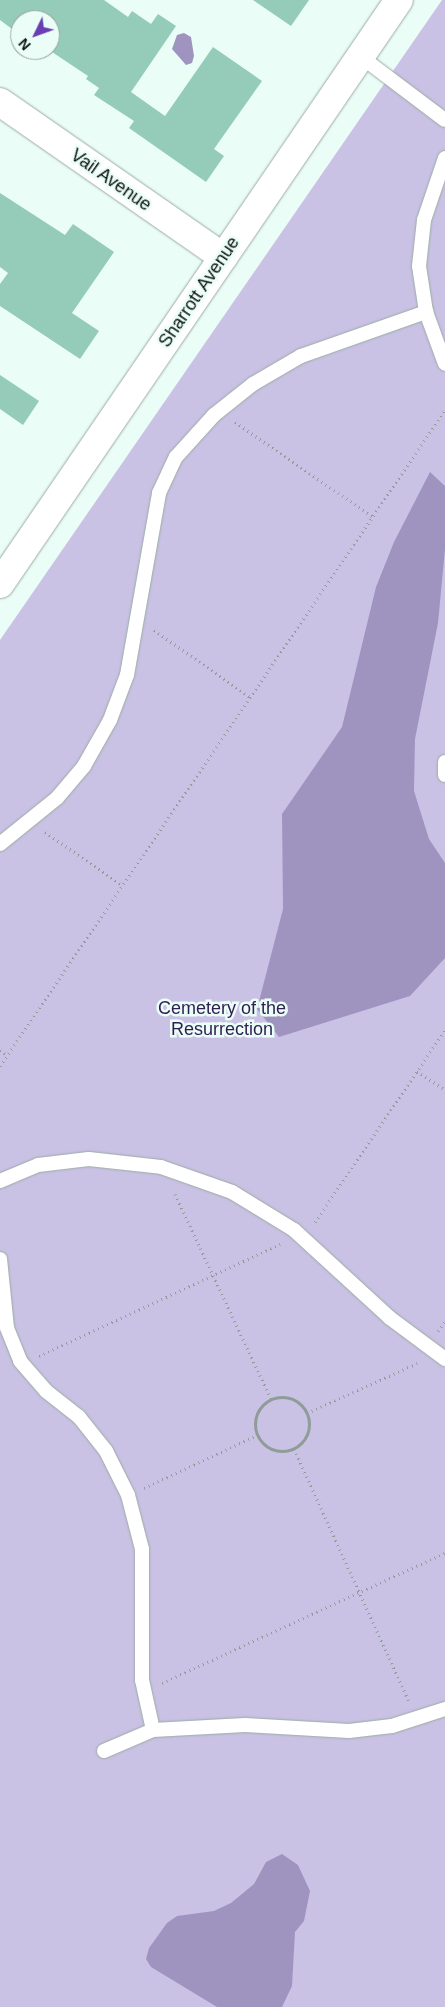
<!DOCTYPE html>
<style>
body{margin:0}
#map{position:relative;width:445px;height:2007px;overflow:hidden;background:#ebfdf7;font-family:Helvetica,sans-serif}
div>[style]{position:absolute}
.green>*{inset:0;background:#cac2e5}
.water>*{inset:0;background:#9f94bf}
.building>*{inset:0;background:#94ccb9}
.path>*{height:3px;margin-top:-1.5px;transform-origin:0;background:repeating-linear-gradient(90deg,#8f9c98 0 1px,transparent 0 5px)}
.path>.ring{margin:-1.5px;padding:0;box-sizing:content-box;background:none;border:3px solid #8f9c98;border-radius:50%}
.roads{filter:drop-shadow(0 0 1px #9baca6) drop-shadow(0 0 1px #9baca6)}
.lane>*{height:14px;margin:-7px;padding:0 7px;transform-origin:7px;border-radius:7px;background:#fff}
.street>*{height:28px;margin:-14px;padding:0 14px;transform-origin:14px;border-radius:14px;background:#fff}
.secondary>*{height:28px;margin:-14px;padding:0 14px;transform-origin:14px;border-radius:14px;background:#fff}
span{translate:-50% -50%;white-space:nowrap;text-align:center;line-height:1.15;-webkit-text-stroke:5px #ebfdf7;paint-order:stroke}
.street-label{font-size:18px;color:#0d1311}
.park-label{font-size:18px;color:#301e53}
.north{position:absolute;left:10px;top:10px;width:50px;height:50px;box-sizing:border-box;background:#ebfdf7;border:1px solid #929f9b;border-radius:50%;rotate:228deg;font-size:14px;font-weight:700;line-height:20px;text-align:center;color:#0d1311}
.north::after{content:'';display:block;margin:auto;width:18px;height:22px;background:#693db4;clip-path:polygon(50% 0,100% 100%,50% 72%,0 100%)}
</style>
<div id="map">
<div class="green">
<i style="clip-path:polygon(442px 0,445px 0,445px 2007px,0 2007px,0 640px)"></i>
</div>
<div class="water">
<i style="clip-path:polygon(184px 33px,191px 37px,194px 56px,192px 63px,186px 65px,172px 49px,177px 35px)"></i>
<i style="clip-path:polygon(430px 472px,445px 486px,445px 549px,438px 623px,415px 739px,414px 791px,429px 839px,445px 863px,445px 958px,410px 996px,279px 1037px,257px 1009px,283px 909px,282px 814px,342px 727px,376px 587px,394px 542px)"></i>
<i style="clip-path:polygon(282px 1854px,298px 1865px,310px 1891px,304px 1921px,295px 1932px,292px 1986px,282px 2007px,217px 2007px,151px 1967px,146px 1959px,149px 1948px,167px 1923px,177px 1916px,214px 1911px,231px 1903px,254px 1884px,266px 1862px)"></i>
</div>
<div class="building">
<i style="clip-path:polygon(0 0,104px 0,128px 17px,132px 11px,151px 24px,158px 14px,176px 26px,131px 92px,165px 116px,213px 47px,262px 81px,214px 149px,224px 156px,206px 182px,129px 128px,134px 121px,94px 95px,99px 88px,86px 79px,88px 76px,49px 50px,50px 20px,20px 20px,20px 31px,12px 29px,0 20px)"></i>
<i style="clip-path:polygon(253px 0,309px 0,291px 26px)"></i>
<i style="clip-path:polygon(0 193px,65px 235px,73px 224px,114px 252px,72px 313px,99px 331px,80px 359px,0 306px,0 284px,8px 273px,0 267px)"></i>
<i style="clip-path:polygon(0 375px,39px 401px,23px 425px,0 409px)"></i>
</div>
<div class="path">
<i style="left:235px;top:422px;width:168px;rotate:34.5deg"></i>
<i style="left:154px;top:630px;width:117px;rotate:34.9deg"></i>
<i style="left:45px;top:832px;width:93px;rotate:34.5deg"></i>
<i style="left:0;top:1050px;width:9px;rotate:36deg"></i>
<i style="left:0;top:1066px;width:793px;rotate:-55.85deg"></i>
<i style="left:417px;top:1071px;width:34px;rotate:34deg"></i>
<i style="left:175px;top:1194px;width:226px;rotate:64.9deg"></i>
<i style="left:315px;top:1222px;width:232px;rotate:-55.9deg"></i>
<i style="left:438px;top:1331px;width:12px;rotate:-55deg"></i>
<i style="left:39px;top:1356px;width:266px;rotate:-24.9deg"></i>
<i class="ring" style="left:255px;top:1397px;width:51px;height:51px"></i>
<i style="left:307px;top:1413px;width:121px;rotate:-24.4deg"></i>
<i style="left:294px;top:1449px;width:277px;rotate:65.5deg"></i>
<i style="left:144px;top:1488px;width:125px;rotate:-25.1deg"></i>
<i style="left:162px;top:1683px;width:311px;rotate:-24.7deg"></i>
</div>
<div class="roads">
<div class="lane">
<i style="left:360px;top:56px;width:106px;rotate:37deg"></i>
<i style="left:445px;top:158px;width:65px;rotate:108.7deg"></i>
<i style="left:424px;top:220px;width:46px;rotate:96.2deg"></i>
<i style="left:419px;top:266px;width:47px;rotate:81.3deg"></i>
<i style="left:426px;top:312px;width:55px;rotate:69.9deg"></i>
<i style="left:445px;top:762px;width:13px;rotate:90deg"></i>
<i style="left:0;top:844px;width:73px;rotate:-38.9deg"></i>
<i style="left:57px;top:798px;width:42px;rotate:-49.8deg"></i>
<i style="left:84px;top:766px;width:53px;rotate:-60.5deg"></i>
<i style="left:110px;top:720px;width:48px;rotate:-69.3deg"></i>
<i style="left:127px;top:675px;width:185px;rotate:-80deg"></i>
<i style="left:159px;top:493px;width:40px;rotate:-65deg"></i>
<i style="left:176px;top:457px;width:57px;rotate:-47.9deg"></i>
<i style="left:214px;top:415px;width:50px;rotate:-38.5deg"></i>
<i style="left:253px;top:384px;width:56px;rotate:-30.3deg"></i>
<i style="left:301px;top:356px;width:133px;rotate:-19.4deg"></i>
<i style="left:0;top:1181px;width:41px;rotate:-22.8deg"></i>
<i style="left:38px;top:1165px;width:51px;rotate:-6.7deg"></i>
<i style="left:89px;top:1159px;width:72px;rotate:6.3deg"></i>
<i style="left:161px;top:1167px;width:75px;rotate:19.4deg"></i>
<i style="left:232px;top:1192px;width:73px;rotate:31.5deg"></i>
<i style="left:294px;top:1230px;width:130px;rotate:42.5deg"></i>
<i style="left:390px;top:1318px;width:69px;rotate:36.7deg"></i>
<i style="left:0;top:1259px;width:69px;rotate:84.2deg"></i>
<i style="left:7px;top:1328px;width:35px;rotate:68deg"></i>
<i style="left:20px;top:1361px;width:40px;rotate:49deg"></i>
<i style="left:46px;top:1391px;width:42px;rotate:38.2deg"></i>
<i style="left:79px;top:1417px;width:43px;rotate:51.5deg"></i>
<i style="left:106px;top:1451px;width:49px;rotate:63.4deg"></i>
<i style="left:128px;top:1495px;width:56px;rotate:75.5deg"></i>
<i style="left:142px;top:1549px;width:131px;rotate:90deg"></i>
<i style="left:142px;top:1680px;width:51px;rotate:77.6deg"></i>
<i style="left:153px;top:1730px;width:92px;rotate:-3.1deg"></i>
<i style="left:245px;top:1725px;width:104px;rotate:3.3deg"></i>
<i style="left:349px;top:1731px;width:43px;rotate:-6.6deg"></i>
<i style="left:392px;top:1726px;width:56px;rotate:-17.8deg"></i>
<i style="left:104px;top:1751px;width:53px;rotate:-23.2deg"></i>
</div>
<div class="street">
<i style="left:0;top:102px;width:272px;rotate:34.8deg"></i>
</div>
<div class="secondary">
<i style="left:0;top:584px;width:707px;rotate:-55.66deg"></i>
</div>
</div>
<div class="street-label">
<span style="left:111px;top:180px;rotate:35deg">Vail Avenue</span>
<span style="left:199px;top:292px;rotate:-56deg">Sharrott Avenue</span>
</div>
<div class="park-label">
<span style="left:222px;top:1019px">Cemetery of the<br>Resurrection</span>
</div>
<div class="north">N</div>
</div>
